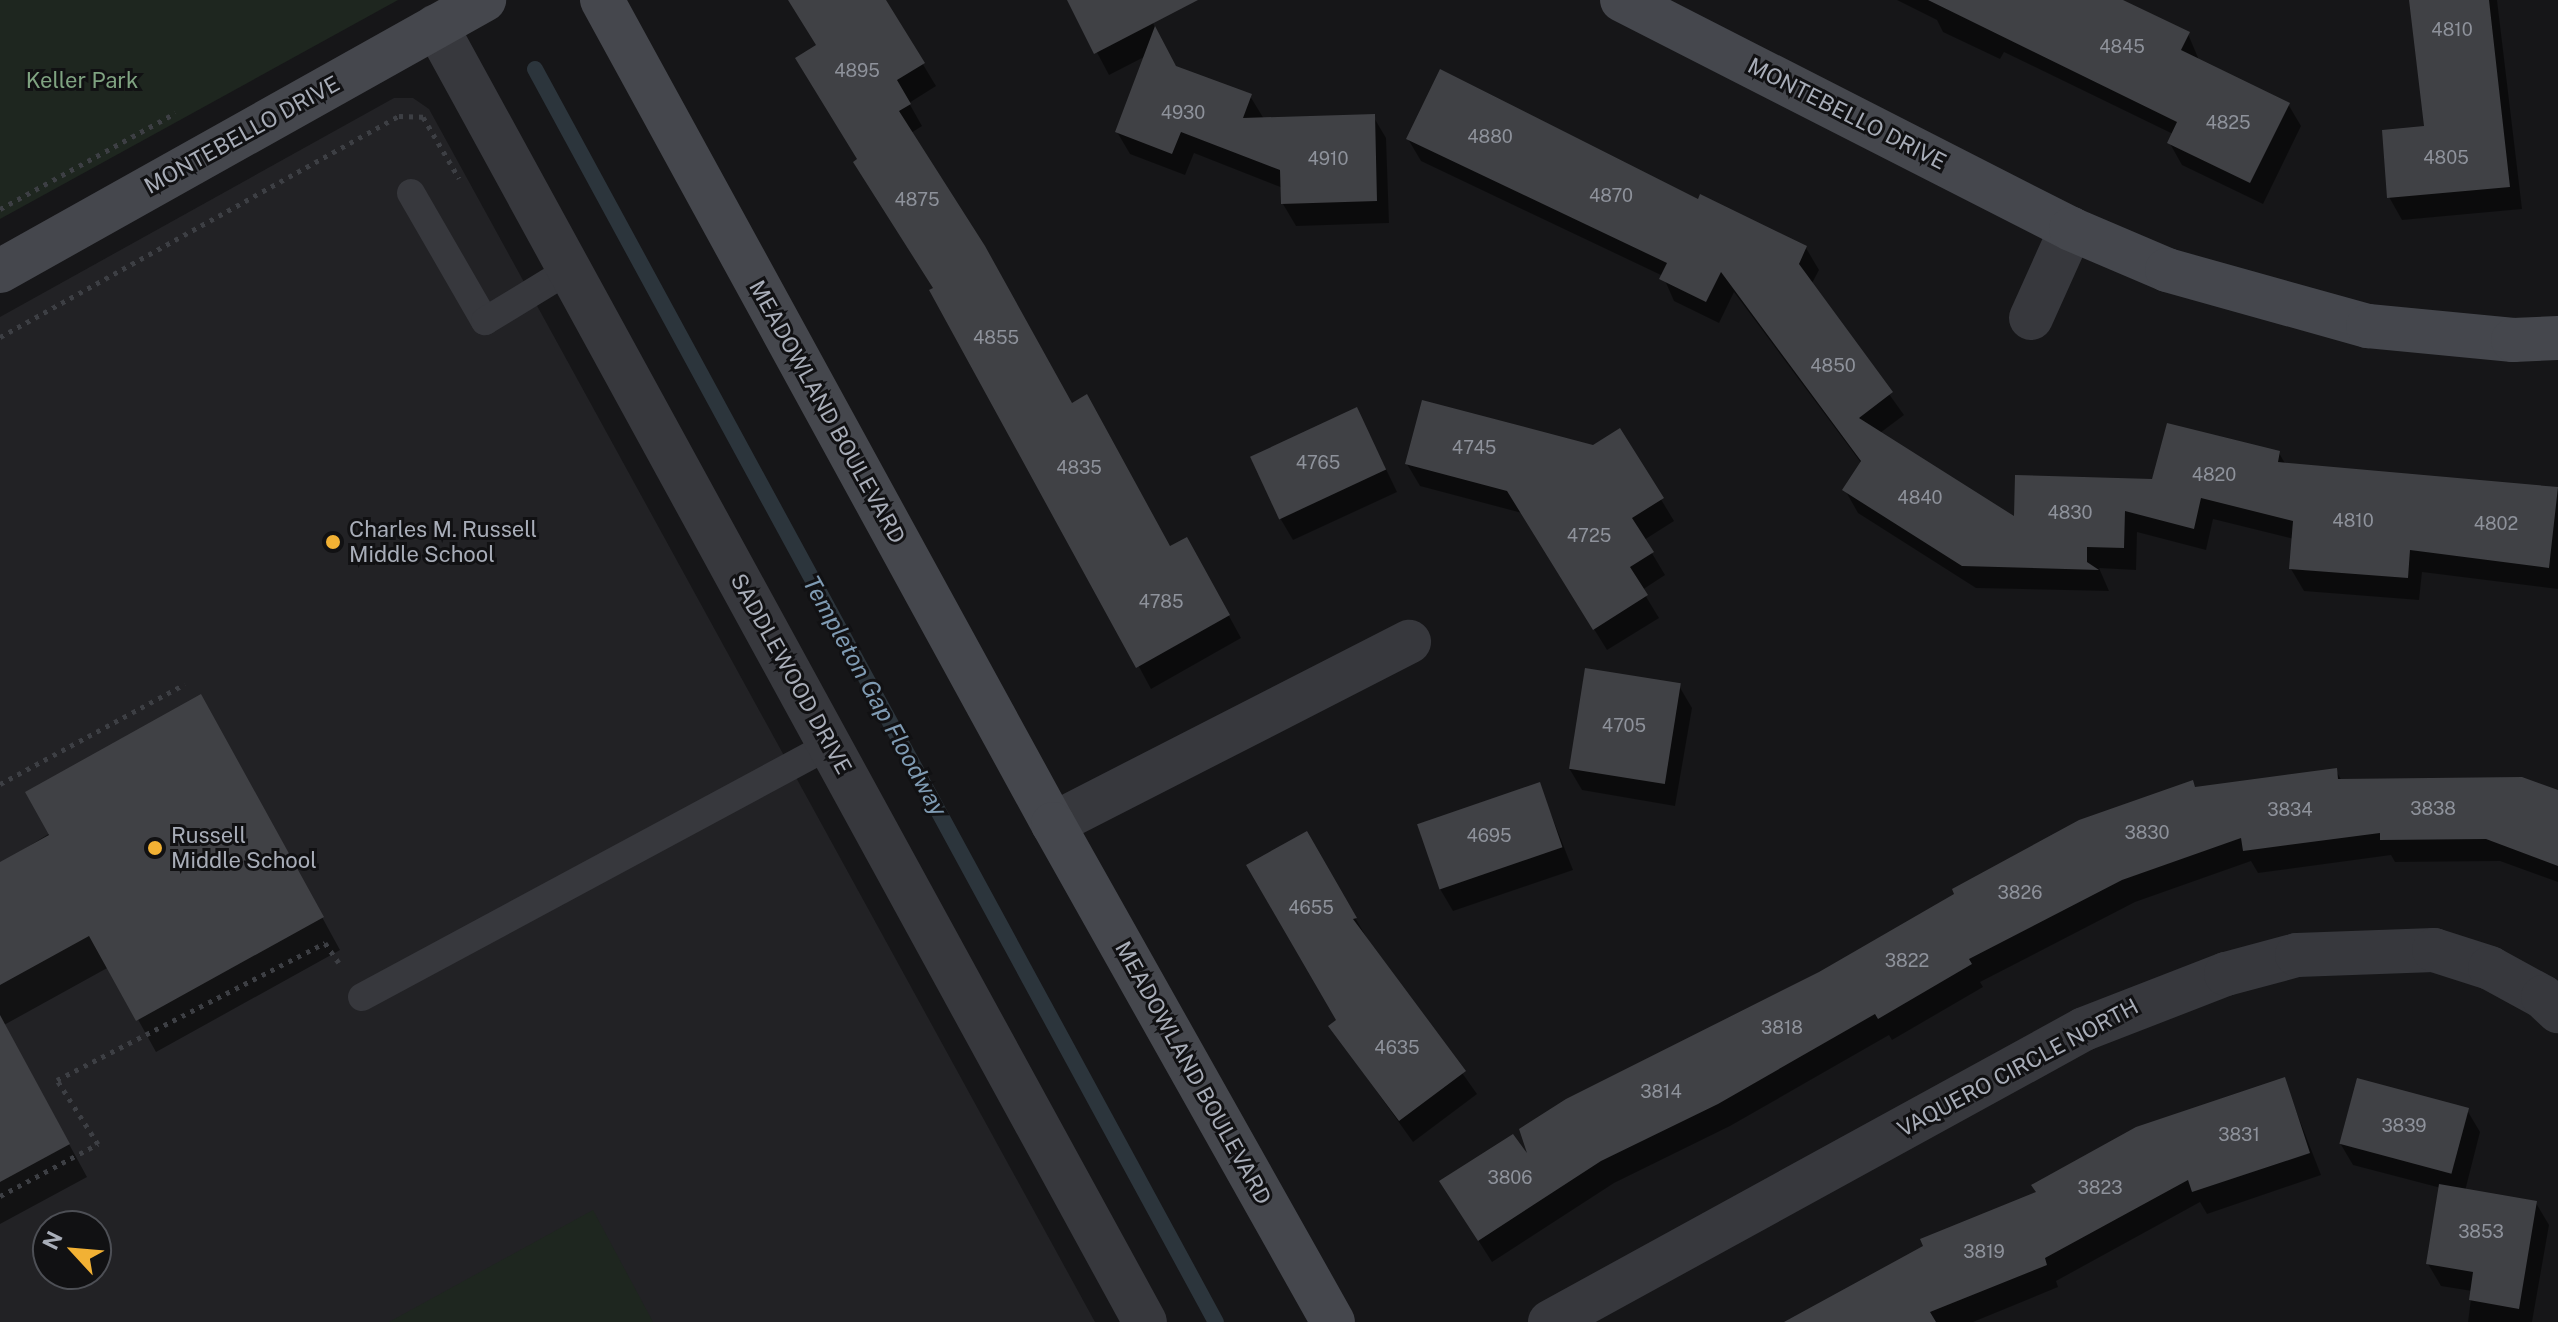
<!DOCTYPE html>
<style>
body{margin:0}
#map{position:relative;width:2558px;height:1322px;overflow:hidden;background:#161618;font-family:"Public Sans",sans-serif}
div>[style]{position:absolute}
.built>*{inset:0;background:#222225}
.green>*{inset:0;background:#1e261f}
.shadow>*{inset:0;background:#0007}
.stream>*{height:16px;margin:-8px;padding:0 8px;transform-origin:8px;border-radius:8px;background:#2c353c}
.building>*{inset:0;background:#404145;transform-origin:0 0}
.path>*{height:5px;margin-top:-2.5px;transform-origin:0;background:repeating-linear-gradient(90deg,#3d3f44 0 4px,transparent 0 10px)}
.lane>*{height:28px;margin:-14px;padding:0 14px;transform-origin:14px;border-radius:14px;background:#37383d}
.street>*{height:44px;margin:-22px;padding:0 22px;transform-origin:22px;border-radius:22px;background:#37383d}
.secondary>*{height:44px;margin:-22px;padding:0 22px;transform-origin:22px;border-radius:22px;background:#45474d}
.dots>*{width:22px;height:22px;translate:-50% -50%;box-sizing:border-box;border:4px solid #111113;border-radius:50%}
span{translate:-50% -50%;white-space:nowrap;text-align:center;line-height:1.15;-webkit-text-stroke:6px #111113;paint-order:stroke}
.number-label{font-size:18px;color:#8e929b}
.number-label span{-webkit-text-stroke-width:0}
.park-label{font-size:22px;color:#7fa381}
.street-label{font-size:22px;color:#a8adb8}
.poi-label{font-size:22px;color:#a8adb8}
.left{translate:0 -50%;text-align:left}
.water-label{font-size:24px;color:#7f9bb3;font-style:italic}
.north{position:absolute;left:32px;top:1210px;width:80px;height:80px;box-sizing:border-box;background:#111113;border:2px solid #4d4f55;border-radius:50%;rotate:296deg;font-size:22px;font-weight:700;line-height:32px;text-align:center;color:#a8adb8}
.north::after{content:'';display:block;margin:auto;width:28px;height:36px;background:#f2b134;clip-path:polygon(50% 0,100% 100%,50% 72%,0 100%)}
</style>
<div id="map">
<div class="built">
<i style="clip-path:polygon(evenodd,394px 98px,413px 98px,429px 109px,1095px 1322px,0 1322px,0 317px,394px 98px,48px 1226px,96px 1226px,96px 1274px,48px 1274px,48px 1226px)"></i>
</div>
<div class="green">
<i style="clip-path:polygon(0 0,398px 0,0 219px)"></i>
<i style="clip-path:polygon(593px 1210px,653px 1322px,389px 1322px)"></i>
</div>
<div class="shadow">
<i style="clip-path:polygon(801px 0,884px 0,936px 86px,909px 103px,922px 126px,911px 133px,1071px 405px,1170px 549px,1199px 561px,1241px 638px,1151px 689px,935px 289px,859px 160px)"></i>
<i style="clip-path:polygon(1069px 0,1141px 0,1176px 68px,1250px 96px,1264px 119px,1373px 116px,1386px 138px,1389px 223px,1296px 226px,1283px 204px,1283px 188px,1194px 153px,1185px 175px,1130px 154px,1117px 132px,1146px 56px,1109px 75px)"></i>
<i style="clip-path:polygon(1897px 0,2119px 0,2188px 34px,2199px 60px,2288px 104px,2301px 126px,2263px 204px,2182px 165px,2169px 142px,2173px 134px,2004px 52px,2000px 59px,1943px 32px,1937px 20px)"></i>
<i style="clip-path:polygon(2411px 0,2497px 0,2522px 209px,2402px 220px,2389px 197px,2426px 128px)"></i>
<i style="clip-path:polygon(1408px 139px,1699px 202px,1806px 248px,1819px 270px,1811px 285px,1904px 415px,1880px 433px,2016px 520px,2279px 453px,2286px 465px,2558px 489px,2558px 589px,2422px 572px,2419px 600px,2304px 591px,2291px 569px,2294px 539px,2213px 519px,2206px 550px,2137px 532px,2136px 570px,2099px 568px,2109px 591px,1976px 588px,1858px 513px,1845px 490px,1862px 464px,1734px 292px,1719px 323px,1674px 301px,1663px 276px,1421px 161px)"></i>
<i style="clip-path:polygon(1357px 409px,1397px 492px,1293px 540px,1280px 518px)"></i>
<i style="clip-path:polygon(1620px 431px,1674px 521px,1644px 540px,1665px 575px,1642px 590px,1659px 618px,1607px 650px,1522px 513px,1420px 486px,1407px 464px,1593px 447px)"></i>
<i style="clip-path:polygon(1679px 686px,1692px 708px,1675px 806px,1582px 790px,1569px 768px)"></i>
<i style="clip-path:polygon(219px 729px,340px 950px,156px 1052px,109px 967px,4px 1025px,87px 1177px,0 1224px,0 864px)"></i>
<i style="clip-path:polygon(2336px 771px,2342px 781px,2558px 792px,2558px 882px,2500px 861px,2395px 862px,2391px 855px,2258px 873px,2251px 861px,2135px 902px,1980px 982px,1983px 987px,1892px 1040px,1889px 1035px,1730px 1126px,1614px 1183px,1492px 1262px,1455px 1204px,2196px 789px)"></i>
<i style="clip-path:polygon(1539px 784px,1573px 870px,1453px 911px,1440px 889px)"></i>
<i style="clip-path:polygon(1306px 833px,1368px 940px,1477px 1094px,1413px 1142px,1330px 1026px,1338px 1020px)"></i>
<i style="clip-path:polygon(2284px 1080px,2321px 1175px,2207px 1214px,2200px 1202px,2056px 1281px,2058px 1287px,1973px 1322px,1791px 1322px,2038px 1193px)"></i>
<i style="clip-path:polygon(2467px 1110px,2480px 1132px,2465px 1191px,2536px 1203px,2549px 1225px,2532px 1322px,2468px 1322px,2472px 1291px,2441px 1286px,2428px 1264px,2441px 1188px,2353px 1165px,2340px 1143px)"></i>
</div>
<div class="stream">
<i style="left:535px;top:69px;width:1426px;rotate:61.48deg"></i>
</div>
<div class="building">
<i style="clip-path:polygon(788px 0,886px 0,925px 63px,897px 80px,911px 104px,899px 111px,985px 246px,1072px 403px,1087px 394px,1170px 546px,1187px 537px,1230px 615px,1136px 668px,929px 290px,933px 288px,853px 162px,857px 159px,795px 58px,816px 45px)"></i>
<i style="clip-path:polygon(1067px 0,1198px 0,1094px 54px)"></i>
<i style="clip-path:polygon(1928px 0,2123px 0,2190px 32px,2181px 50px,2290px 103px,2250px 183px,2167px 143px,2177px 122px)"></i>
<i style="clip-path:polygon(2409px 0,2489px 0,2510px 187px,2387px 198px,2382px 130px,2424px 126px)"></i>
<i style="clip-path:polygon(1155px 26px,1176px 66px,1252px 94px,1243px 118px,1375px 114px,1377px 201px,1281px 204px,1280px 170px,1181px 132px,1172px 154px,1115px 132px)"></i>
<i style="clip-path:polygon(1440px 69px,1698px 199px,1700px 194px,1807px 246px,1799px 264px,1893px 392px,1859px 418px,2014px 516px,2015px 475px,2152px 479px,2167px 423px,2280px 451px,2278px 462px,2558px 487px,2549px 568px,2410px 550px,2408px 578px,2289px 569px,2293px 521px,2201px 498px,2194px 529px,2125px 511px,2124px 548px,2087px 547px,2087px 562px,2099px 570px,1962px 566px,1842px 490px,1861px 461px,1721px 272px,1706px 302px,1659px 279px,1667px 263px,1406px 139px)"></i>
<i style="clip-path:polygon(1422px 400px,1593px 445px,1620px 428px,1664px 498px,1632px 518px,1654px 552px,1630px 567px,1648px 595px,1593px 630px,1507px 491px,1405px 464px)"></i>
<i style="left:1357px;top:407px;width:69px;height:118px;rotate:65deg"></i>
<i style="left:1585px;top:668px;width:97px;height:102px;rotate:9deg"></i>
<i style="clip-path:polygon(201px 694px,324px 917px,136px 1021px,89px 936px,0 985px,0 862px,49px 835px,25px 792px)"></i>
<i style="clip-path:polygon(2337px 768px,2338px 779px,2522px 777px,2558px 790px,2558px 866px,2486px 839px,2380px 840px,2380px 833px,2243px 851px,2241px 838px,2122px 880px,1969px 959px,1972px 964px,1878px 1019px,1875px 1014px,1718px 1104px,1601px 1161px,1478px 1241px,1439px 1181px,1513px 1134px,1527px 1153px,1519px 1129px,1566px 1099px,1819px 972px,1954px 894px,1952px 889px,2079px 820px,2193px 780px,2195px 787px)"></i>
<i style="left:1540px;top:782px;width:69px;height:130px;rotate:71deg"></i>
<i style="clip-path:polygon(1307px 831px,1357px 918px,1353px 919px,1466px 1071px,1399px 1121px,1328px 1026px,1336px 1020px,1246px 865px)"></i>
<i style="clip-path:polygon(0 1015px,70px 1144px,0 1182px)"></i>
<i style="clip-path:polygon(2285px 1077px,2310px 1153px,2192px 1192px,2188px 1180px,2045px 1258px,2047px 1265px,1930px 1312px,1936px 1322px,1784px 1322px,1923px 1246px,1920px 1239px,2036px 1192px,2031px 1185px,2136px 1127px)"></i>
<i style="left:2357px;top:1078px;width:116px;height:68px;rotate:15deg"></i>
<i style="clip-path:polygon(2439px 1184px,2537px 1201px,2519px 1309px,2469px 1300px,2473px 1272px,2426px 1264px)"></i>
</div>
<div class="path">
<i style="left:0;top:209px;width:200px;rotate:-28.7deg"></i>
<i style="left:0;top:337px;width:456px;rotate:-29deg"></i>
<i style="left:399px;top:116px;width:24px;rotate:2deg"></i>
<i style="left:423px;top:117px;width:71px;rotate:59.5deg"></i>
<i style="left:0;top:784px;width:210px;rotate:-28.4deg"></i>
<i style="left:0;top:1196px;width:111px;rotate:-28deg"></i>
<i style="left:98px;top:1144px;width:76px;rotate:-122.6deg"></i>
<i style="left:57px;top:1080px;width:301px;rotate:-27.1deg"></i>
<i style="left:325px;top:943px;width:24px;rotate:55deg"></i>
</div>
<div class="lane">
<i style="left:411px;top:193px;width:148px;rotate:60deg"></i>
<i style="left:485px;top:321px;width:98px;rotate:-31.3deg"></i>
<i style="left:362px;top:997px;width:532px;rotate:-28.3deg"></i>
</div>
<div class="street">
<i style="left:436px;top:26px;width:1477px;rotate:61.32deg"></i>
<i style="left:2031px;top:318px;width:98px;rotate:-65.8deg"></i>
<i style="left:1053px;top:824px;width:400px;rotate:-27.1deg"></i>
<i style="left:1550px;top:1322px;width:609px;rotate:-28.75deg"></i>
<i style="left:2084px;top:1029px;width:152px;rotate:-21.2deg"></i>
<i style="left:2226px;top:974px;width:73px;rotate:-15deg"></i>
<i style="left:2297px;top:955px;width:137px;rotate:-2.1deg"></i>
<i style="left:2434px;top:950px;width:59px;rotate:17.8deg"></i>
<i style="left:2490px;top:968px;width:60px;rotate:28.7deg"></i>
<i style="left:2543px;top:997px;width:21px;rotate:43deg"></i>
</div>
<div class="secondary">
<i style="left:602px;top:0;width:939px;rotate:61.31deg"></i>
<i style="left:1053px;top:824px;width:571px;rotate:60.65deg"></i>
<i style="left:1622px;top:0;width:504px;rotate:27.02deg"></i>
<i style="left:2071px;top:229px;width:104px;rotate:23.1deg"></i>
<i style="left:2167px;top:270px;width:209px;rotate:15.6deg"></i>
<i style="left:2368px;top:326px;width:146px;rotate:5.5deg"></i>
<i style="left:2513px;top:340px;width:45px;rotate:-2.5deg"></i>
<i style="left:0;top:271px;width:555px;rotate:-29.25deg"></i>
</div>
<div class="dots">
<i style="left:333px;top:542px;background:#f2b134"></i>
<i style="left:155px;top:848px;background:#f2b134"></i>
</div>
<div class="number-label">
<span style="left:2452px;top:30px">4810</span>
<span style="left:2122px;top:47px">4845</span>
<span style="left:857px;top:71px">4895</span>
<span style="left:1183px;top:113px">4930</span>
<span style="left:2228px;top:123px">4825</span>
<span style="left:1490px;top:137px">4880</span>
<span style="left:2446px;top:158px">4805</span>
<span style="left:1328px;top:159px">4910</span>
<span style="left:1611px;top:196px">4870</span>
<span style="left:917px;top:200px">4875</span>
<span style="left:996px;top:338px">4855</span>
<span style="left:1833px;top:366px">4850</span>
<span style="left:1474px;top:448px">4745</span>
<span style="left:1318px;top:463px">4765</span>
<span style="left:1079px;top:468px">4835</span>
<span style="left:2214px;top:475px">4820</span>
<span style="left:1920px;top:498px">4840</span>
<span style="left:2070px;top:513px">4830</span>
<span style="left:2353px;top:521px">4810</span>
<span style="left:2496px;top:524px">4802</span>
<span style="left:1589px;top:536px">4725</span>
<span style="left:1161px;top:602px">4785</span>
<span style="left:1624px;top:726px">4705</span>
<span style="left:2433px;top:809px">3838</span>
<span style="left:2290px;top:810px">3834</span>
<span style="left:2147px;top:833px">3830</span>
<span style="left:1489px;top:836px">4695</span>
<span style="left:2020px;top:893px">3826</span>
<span style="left:1311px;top:908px">4655</span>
<span style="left:1907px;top:961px">3822</span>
<span style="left:1782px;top:1028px">3818</span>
<span style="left:1397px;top:1048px">4635</span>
<span style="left:1661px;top:1092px">3814</span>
<span style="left:2404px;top:1126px">3839</span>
<span style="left:2239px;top:1135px">3831</span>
<span style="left:1510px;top:1178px">3806</span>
<span style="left:2100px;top:1188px">3823</span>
<span style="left:2481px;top:1232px">3853</span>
<span style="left:1984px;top:1252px">3819</span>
</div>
<div class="park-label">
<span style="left:82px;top:81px">Keller Park</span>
</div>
<div class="street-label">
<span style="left:1847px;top:114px;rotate:27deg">MONTEBELLO DRIVE</span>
<span style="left:242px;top:135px;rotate:-29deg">MONTEBELLO DRIVE</span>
<span style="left:827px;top:412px;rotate:61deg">MEADOWLAND BOULEVARD</span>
<span style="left:791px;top:674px;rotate:61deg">SADDLEWOOD DRIVE</span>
<span style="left:2018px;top:1068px;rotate:-28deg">VAQUERO CIRCLE NORTH</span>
<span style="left:1193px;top:1073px;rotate:61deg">MEADOWLAND BOULEVARD</span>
</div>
<div class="poi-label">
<span class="left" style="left:349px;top:542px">Charles M. Russell<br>Middle School</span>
<span class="left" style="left:171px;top:848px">Russell<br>Middle School</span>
</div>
<div class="water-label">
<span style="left:875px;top:696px;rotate:61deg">Templeton Gap Floodway</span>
</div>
<div class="north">N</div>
</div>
